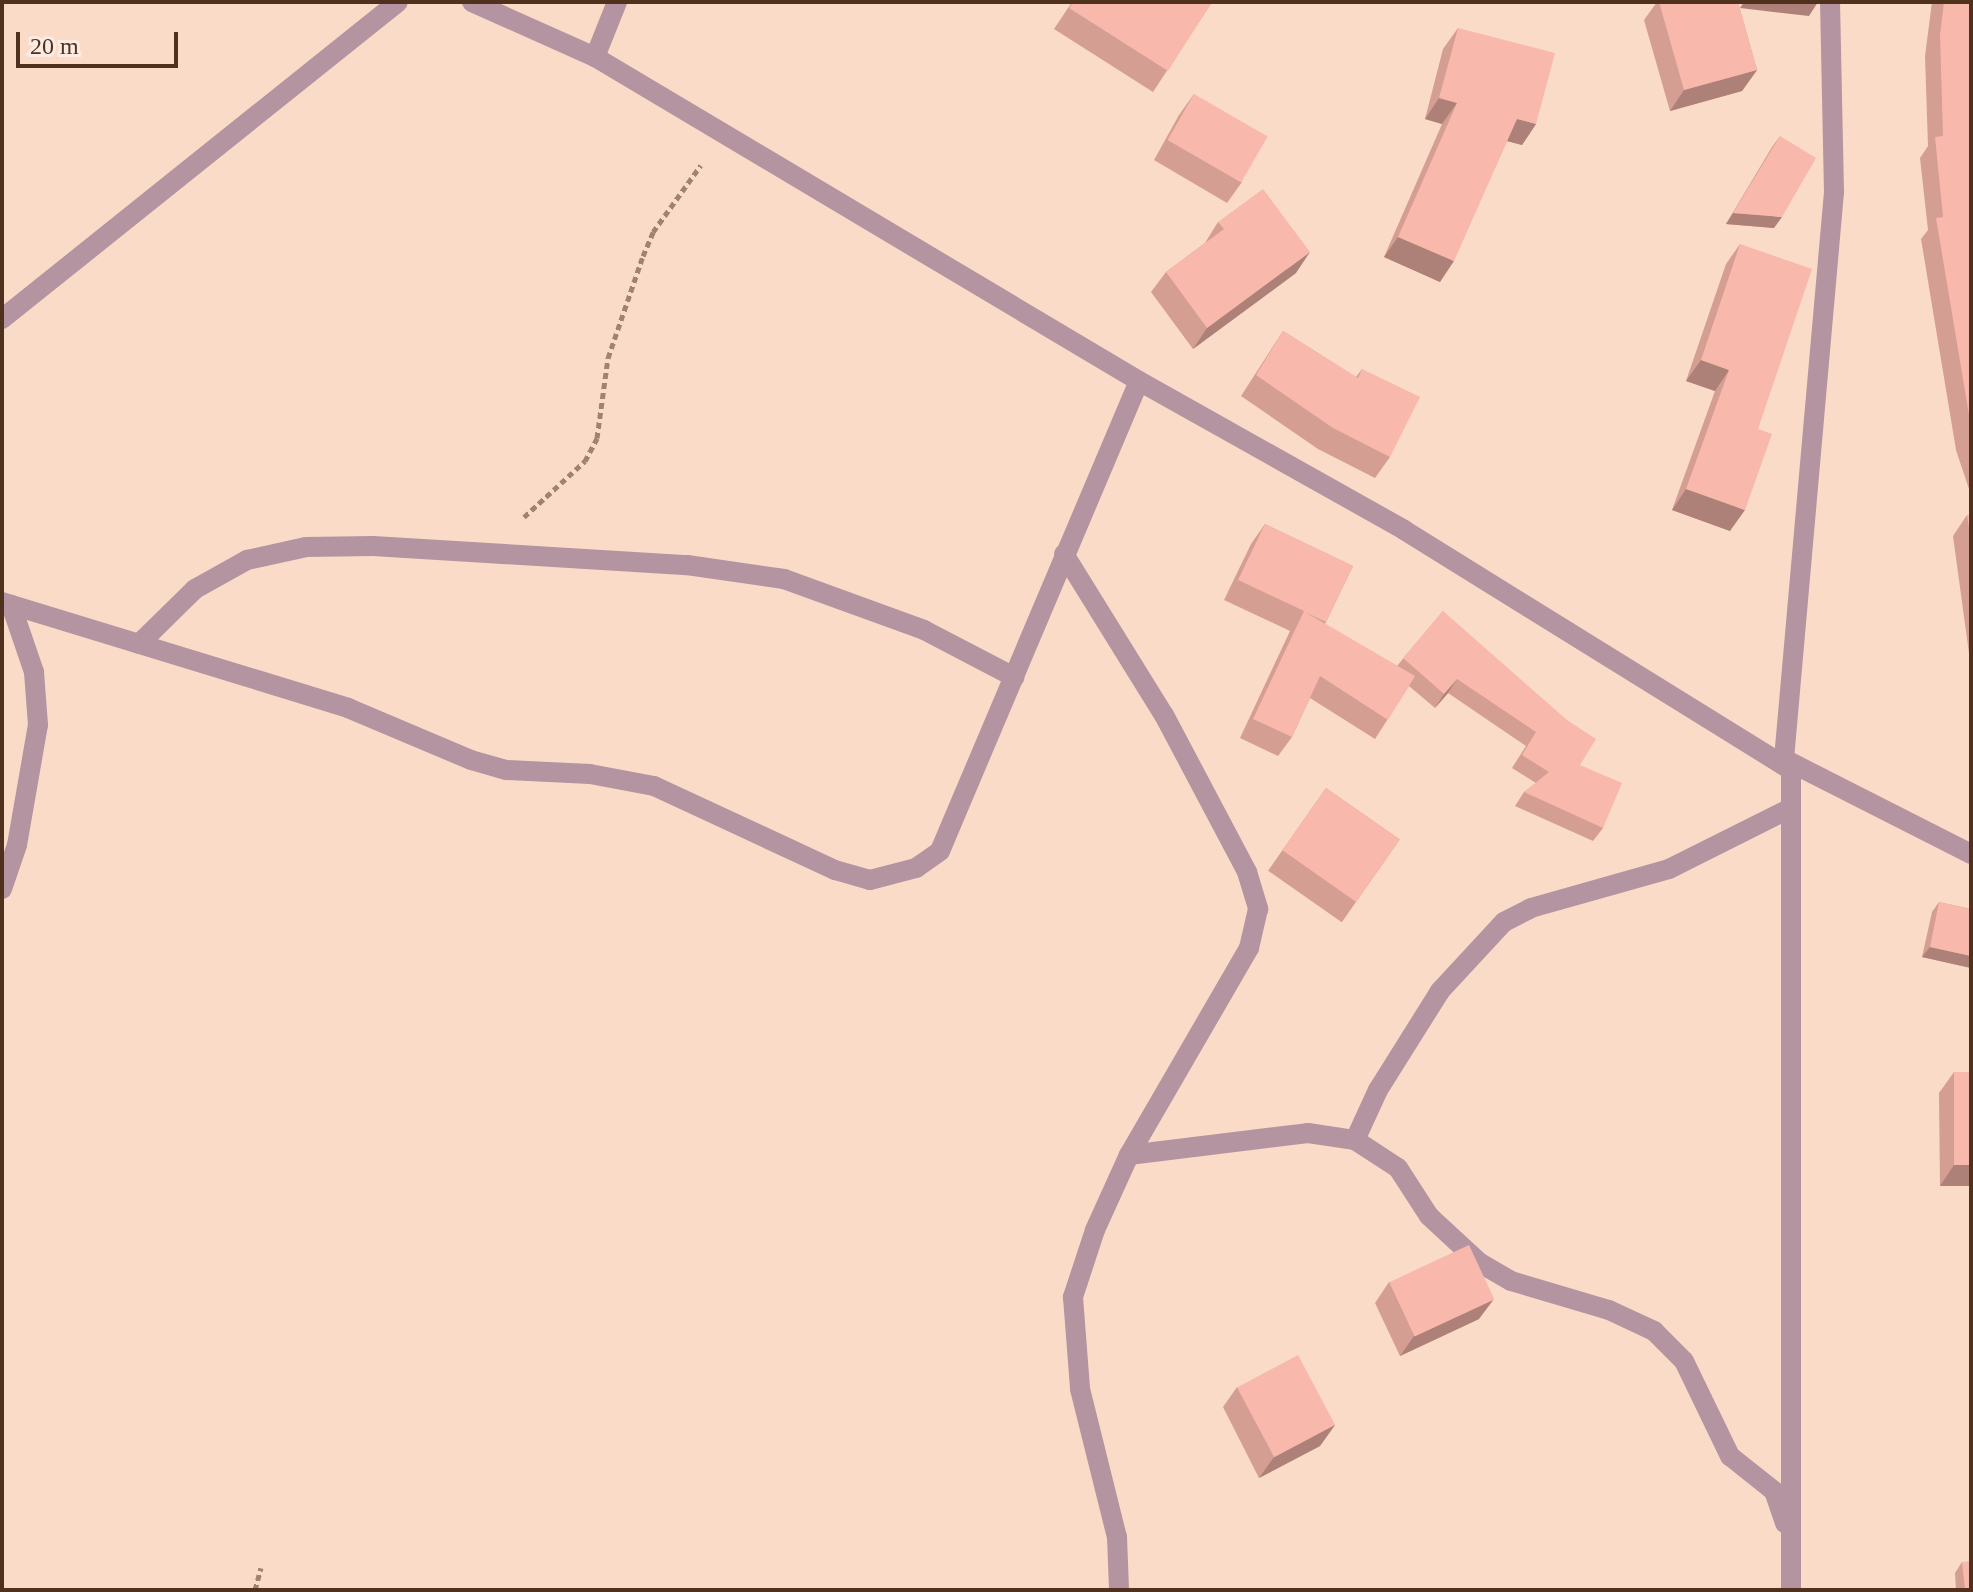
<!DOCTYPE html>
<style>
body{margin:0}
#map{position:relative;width:1973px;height:1592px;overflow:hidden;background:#fadbc8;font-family:"Times New Roman",serif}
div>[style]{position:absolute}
.path>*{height:5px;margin-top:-2.5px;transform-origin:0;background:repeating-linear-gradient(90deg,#a0826f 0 6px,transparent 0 10px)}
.minor>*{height:20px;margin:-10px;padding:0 10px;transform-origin:10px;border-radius:10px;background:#b494a1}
.wall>*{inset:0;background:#d59e93;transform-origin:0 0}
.shaded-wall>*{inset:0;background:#ae8178}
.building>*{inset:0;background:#f8b8ab;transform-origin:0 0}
span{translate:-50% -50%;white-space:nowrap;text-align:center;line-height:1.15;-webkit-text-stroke:6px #fbebe2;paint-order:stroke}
.frame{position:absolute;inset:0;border:4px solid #4f311e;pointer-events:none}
.scale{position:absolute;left:16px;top:32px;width:162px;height:36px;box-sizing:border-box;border:4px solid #4f311e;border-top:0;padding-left:10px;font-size:24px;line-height:28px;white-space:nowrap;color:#4f311e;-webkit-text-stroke:6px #fbebe2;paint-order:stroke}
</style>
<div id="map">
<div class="path">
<i style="left:524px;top:517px;width:83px;rotate:-42.6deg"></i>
<i style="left:585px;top:461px;width:26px;rotate:-62deg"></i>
<i style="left:597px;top:438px;width:81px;rotate:-82.2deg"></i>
<i style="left:608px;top:358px;width:108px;rotate:-71.1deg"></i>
<i style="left:643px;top:256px;width:26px;rotate:-67deg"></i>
<i style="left:653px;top:232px;width:82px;rotate:-54.4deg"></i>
<i style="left:255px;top:1590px;width:23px;rotate:-75deg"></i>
</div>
<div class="minor">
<i style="left:472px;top:2px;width:135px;rotate:24.1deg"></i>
<i style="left:595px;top:57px;width:633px;rotate:30.78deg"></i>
<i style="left:1139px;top:381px;width:304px;rotate:29.3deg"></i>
<i style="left:1404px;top:530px;width:455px;rotate:31.8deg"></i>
<i style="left:595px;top:57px;width:59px;rotate:-68.2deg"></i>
<i style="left:2px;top:319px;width:507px;rotate:-38.68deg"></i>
<i style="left:1064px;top:554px;width:190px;rotate:58.2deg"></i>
<i style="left:1164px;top:715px;width:178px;rotate:62.1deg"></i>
<i style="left:1247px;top:872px;width:39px;rotate:73deg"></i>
<i style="left:1258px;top:909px;width:40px;rotate:103deg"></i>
<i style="left:1249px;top:948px;width:239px;rotate:120.1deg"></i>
<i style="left:1129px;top:1155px;width:82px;rotate:114.4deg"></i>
<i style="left:1095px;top:1230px;width:71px;rotate:108.2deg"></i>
<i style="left:1073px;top:1297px;width:92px;rotate:85.6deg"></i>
<i style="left:1080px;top:1389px;width:153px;rotate:76deg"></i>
<i style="left:1117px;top:1537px;width:53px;rotate:87.8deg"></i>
<i style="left:2px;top:602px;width:362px;rotate:17deg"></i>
<i style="left:348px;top:708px;width:134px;rotate:22.9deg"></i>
<i style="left:471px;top:760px;width:36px;rotate:16deg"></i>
<i style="left:506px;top:770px;width:84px;rotate:2.7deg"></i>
<i style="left:590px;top:774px;width:65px;rotate:10.6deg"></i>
<i style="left:654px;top:786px;width:200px;rotate:24.9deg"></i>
<i style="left:835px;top:870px;width:36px;rotate:16deg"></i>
<i style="left:870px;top:880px;width:48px;rotate:-14.6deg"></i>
<i style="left:916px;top:868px;width:29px;rotate:-35deg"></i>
<i style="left:940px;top:851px;width:510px;rotate:-67.05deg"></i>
<i style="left:139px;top:644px;width:78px;rotate:-44.5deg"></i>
<i style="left:195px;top:589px;width:60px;rotate:-29.1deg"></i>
<i style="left:247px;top:560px;width:60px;rotate:-12.4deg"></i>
<i style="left:306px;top:547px;width:67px;rotate:-0.9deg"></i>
<i style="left:373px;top:546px;width:315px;rotate:3.5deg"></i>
<i style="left:687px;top:565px;width:98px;rotate:8.2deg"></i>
<i style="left:784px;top:579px;width:149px;rotate:20deg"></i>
<i style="left:924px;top:630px;width:102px;rotate:27.6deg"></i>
<i style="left:1784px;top:759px;width:210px;rotate:26.9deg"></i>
<i style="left:2px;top:889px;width:46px;rotate:-71.2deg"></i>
<i style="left:17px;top:845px;width:122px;rotate:-80.1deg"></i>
<i style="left:38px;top:725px;width:53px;rotate:-94.3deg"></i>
<i style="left:34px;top:672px;width:71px;rotate:-108.9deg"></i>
<i style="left:1355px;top:1140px;width:55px;rotate:-65.3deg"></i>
<i style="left:1378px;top:1090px;width:117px;rotate:-57.9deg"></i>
<i style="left:1440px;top:991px;width:94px;rotate:-47.2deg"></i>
<i style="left:1504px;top:922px;width:30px;rotate:-27deg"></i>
<i style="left:1531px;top:908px;width:143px;rotate:-15.8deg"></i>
<i style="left:1669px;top:869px;width:136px;rotate:-26.6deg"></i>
<i style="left:1129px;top:1155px;width:180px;rotate:-7deg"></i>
<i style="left:1308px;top:1133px;width:48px;rotate:8.5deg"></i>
<i style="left:1355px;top:1140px;width:51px;rotate:33.1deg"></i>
<i style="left:1398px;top:1168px;width:57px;rotate:57.1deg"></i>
<i style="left:1429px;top:1216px;width:69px;rotate:42.7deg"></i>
<i style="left:1480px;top:1263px;width:36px;rotate:30deg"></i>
<i style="left:1511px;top:1281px;width:102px;rotate:16.5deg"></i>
<i style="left:1609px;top:1310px;width:50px;rotate:25deg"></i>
<i style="left:1654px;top:1331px;width:42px;rotate:45deg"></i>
<i style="left:1684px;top:1361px;width:106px;rotate:64.2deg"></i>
<i style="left:1730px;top:1456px;width:56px;rotate:38.5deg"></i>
<i style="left:1774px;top:1491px;width:34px;rotate:71deg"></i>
<i style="left:1791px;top:1590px;width:820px;rotate:-90deg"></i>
<i style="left:1791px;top:770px;width:13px;rotate:-122deg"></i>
<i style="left:1784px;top:759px;width:569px;rotate:-84.96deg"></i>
<i style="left:1834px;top:192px;width:190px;rotate:-91.2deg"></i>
</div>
<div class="wall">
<i style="clip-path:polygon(1072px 2px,1212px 2px,1153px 92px,1054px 29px)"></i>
<i style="clip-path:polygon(1657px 2px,1738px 2px,1757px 70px,1742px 91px,1670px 111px,1644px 20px)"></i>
<i style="clip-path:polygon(1932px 2px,1971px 2px,1971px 495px,1956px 450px,1921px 239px,1928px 230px,1920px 158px,1928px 146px,1925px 56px)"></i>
<i style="clip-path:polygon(1458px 28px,1536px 124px,1522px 145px,1507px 141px,1440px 282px,1384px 257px,1442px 124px,1425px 119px,1443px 49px)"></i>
<i style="clip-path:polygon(1194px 94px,1242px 182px,1227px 203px,1154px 160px,1179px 115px)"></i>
<i style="clip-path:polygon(1780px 136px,1774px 228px,1726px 224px,1772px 147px)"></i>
<i style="clip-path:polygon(1218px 222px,1296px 273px,1193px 349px,1151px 292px,1166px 272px,1205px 243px)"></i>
<i style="clip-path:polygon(1740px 244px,1758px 429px,1730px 531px,1672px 510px,1715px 391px,1686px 381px,1726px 264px)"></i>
<i style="clip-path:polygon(1283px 331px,1356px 377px,1362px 369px,1390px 457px,1375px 478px,1318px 449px,1241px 396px)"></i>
<i style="clip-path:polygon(1967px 515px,1971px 515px,1971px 668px,1953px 536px)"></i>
<i style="clip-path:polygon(1265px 524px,1353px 566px,1325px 624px,1397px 666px,1443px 611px,1580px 765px,1603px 828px,1593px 841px,1515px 806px,1524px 792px,1536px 783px,1512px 768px,1526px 746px,1448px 693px,1435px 708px,1409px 686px,1375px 739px,1310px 698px,1292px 737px,1278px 756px,1240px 738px,1290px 631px,1224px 600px,1251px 544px)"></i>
<i style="left:1326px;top:788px;width:90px;height:101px;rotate:35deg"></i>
<i style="clip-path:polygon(1939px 902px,1971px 909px,1971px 968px,1922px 957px,1932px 912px)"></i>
<i style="clip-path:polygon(1954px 1072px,1971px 1072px,1971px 1186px,1940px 1186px,1939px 1093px)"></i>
<i style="clip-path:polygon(1389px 1282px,1479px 1319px,1400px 1356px,1375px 1303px)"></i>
<i style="clip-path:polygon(1237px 1387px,1335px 1425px,1320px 1446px,1259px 1478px,1223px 1407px)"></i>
<i style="clip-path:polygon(1962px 1562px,1971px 1590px,1956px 1590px,1955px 1573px)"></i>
</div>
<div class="shaded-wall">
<i style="clip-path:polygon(1744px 2px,1818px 2px,1809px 16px,1740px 8px)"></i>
<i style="clip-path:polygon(1757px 70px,1742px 91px,1670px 111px,1684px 90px)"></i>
<i style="clip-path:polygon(1439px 98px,1457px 103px,1442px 124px,1425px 119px)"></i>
<i style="clip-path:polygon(1517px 119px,1536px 124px,1522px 145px,1503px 140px)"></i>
<i style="clip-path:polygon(1733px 213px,1782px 217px,1774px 228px,1726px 224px)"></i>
<i style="clip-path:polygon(1398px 237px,1454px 261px,1440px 282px,1384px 257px)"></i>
<i style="clip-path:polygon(1310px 252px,1296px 273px,1193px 349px,1207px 328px)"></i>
<i style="clip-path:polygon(1701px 360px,1729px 370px,1715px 391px,1686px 381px)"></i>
<i style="clip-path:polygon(1686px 489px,1745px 510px,1730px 531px,1672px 510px)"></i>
<i style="clip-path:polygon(1457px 679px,1448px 693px,1435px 708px,1444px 694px)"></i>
<i style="clip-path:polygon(1930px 947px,1971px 956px,1971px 968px,1922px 957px)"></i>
<i style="clip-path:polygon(1954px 1165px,1971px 1165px,1971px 1186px,1940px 1186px)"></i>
<i style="clip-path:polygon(1494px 1299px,1479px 1319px,1400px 1356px,1414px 1336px)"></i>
<i style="clip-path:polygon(1335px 1425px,1320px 1446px,1259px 1478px,1274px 1457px)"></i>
</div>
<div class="building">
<i style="clip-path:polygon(1073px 2px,1212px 2px,1168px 71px,1069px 8px)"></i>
<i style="clip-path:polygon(1659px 2px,1738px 2px,1757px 70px,1684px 90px)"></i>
<i style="clip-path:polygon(1944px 2px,1971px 2px,1971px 427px,1936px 218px,1943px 217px,1935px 137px,1943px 136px,1940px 35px)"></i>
<i style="clip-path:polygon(1458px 28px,1555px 53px,1536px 124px,1517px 119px,1454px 261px,1398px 237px,1457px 103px,1439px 98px)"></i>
<i style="left:1194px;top:94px;width:85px;height:53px;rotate:30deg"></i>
<i style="clip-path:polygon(1780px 136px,1816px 158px,1782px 217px,1733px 213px)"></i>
<i style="clip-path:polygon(1263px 189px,1310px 252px,1207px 328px,1166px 272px,1224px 229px,1218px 222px)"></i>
<i style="clip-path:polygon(1740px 244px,1812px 269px,1758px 429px,1772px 434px,1745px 510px,1686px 489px,1729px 370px,1701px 360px)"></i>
<i style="clip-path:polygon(1283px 331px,1358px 378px,1362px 369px,1420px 397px,1390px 457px,1333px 428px,1256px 375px)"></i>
<i style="clip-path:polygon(1967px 515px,1971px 515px,1971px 541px)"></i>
<i style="clip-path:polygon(1265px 524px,1353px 566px,1326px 622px,1305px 612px,1415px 676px,1388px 720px,1320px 676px,1292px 737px,1253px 719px,1304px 611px,1238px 580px)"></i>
<i style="clip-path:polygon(1443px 611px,1567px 720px,1596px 739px,1580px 765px,1622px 783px,1603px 828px,1524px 792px,1549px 772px,1522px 755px,1536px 732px,1457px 679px,1444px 694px,1403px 658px)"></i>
<i style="left:1326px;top:788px;width:90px;height:76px;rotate:35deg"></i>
<i style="clip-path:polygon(1939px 902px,1971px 909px,1971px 956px,1930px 947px)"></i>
<i style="left:1954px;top:1072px;width:17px;height:93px"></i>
<i style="left:1469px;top:1245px;width:60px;height:88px;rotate:65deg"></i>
<i style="left:1298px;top:1355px;width:79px;height:69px;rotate:62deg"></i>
<i style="clip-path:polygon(1971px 1561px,1971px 1590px,1965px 1590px,1962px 1562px)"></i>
</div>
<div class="frame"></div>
<div class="scale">20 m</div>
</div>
